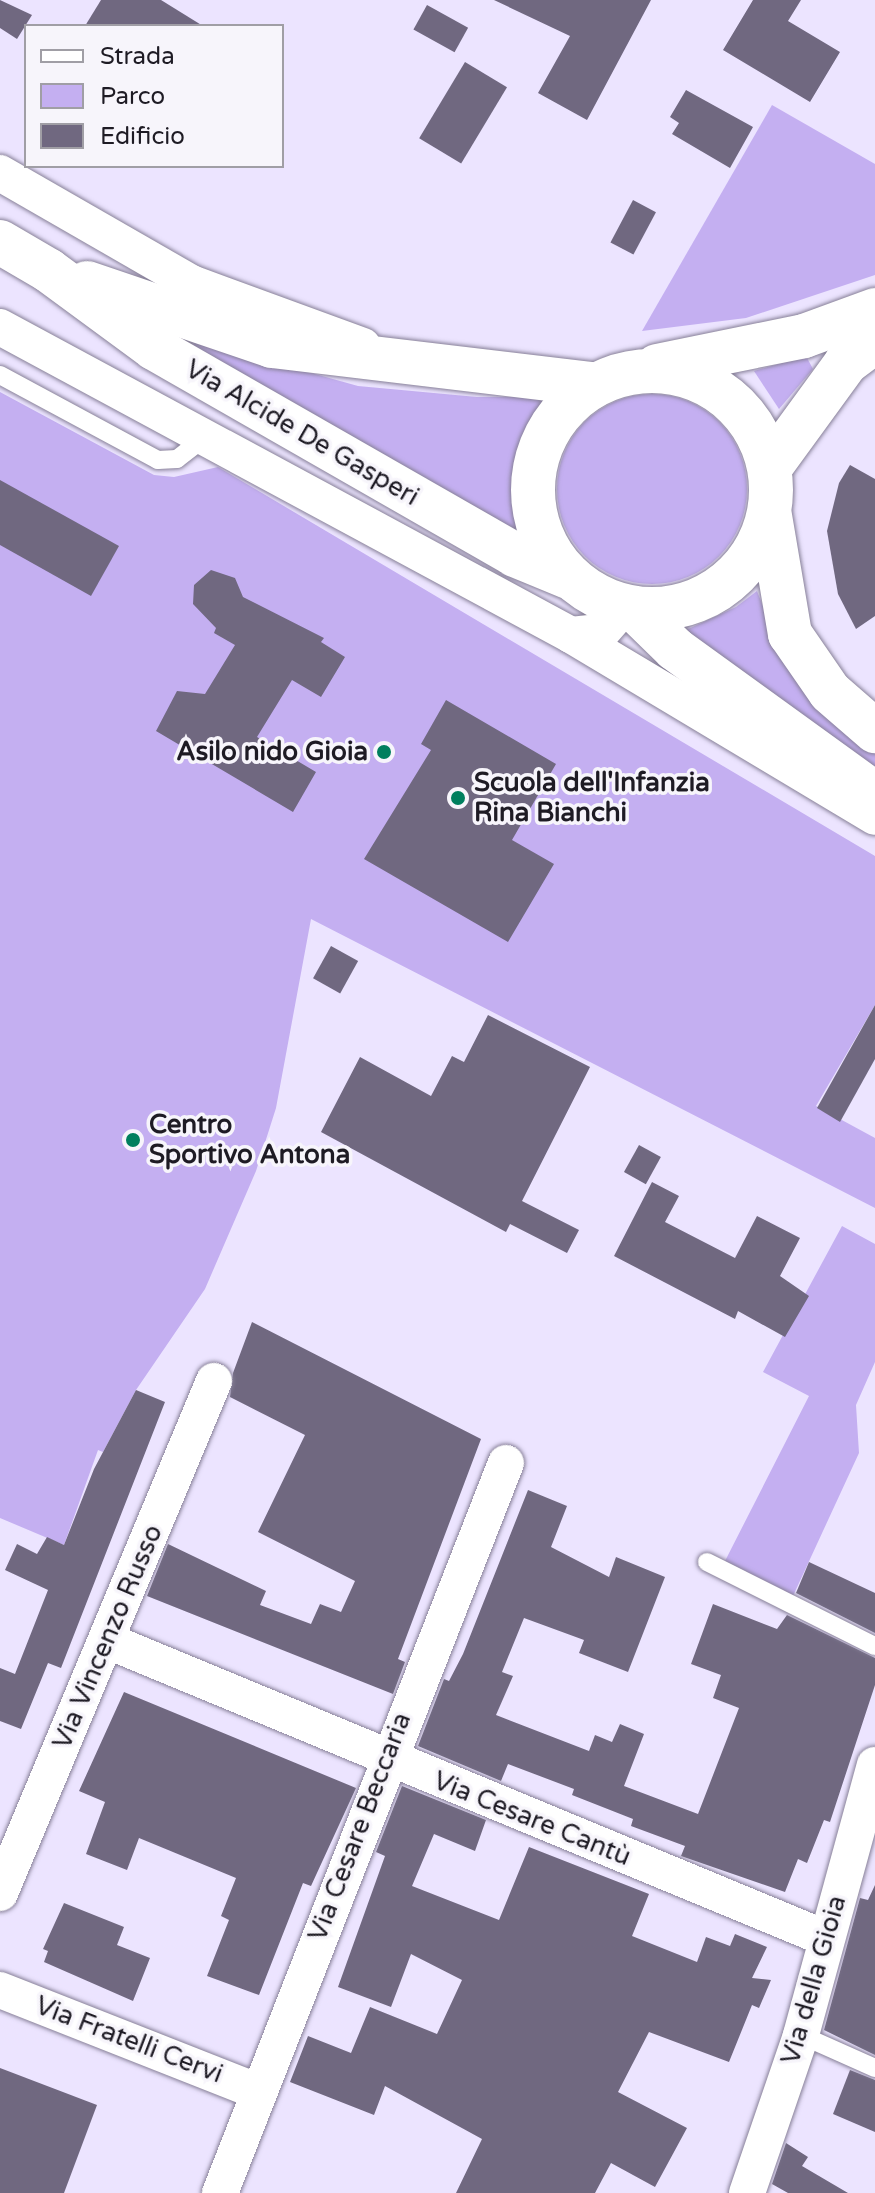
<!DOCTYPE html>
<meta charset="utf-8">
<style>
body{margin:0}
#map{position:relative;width:875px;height:2193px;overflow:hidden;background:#ece4ff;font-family:"Varela Round",sans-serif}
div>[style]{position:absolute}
.green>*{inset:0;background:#c4aff1}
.round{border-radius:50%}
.building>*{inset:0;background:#706880;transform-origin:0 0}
.roads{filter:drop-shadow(0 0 2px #878098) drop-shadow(0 0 2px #878098)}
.lane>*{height:18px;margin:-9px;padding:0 9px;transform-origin:9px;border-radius:9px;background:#fff}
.street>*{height:36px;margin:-18px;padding:0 18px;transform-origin:18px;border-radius:18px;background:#fff}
.secondary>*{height:44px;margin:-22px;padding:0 22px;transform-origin:22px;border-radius:22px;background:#fff}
.secondary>.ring{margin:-22px;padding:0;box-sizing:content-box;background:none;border:44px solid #fff;border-radius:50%}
.dots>*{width:22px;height:22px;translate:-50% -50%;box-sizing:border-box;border:4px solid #f7f5fb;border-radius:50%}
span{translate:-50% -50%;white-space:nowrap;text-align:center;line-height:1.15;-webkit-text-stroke:7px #f7f5fb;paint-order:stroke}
.street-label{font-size:26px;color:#1e1b24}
.poi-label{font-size:26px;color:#1e1b24;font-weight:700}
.right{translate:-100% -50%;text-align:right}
.left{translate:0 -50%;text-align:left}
.legend{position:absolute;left:24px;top:24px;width:260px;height:144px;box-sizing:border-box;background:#f7f5fb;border:2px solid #a09ea5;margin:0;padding:10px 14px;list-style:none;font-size:24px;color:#1e1b24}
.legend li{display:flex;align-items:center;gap:16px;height:40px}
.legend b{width:40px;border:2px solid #a09ea5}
</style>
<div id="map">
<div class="green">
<i style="clip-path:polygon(772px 105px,875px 164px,875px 275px,746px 318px,642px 331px)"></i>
<i style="clip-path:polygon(197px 341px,358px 386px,477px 397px,549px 397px,525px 438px,515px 485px,520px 533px,190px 348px)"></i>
<i style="clip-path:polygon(806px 356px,813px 369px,779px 409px,754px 371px)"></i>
<i style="clip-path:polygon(0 392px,154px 475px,174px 477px,218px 467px,875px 856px,875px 1005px,816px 1106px,875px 1138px,875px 1208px,311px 919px,276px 1108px,256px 1171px,205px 1289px,136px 1390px,103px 1452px,98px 1450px,64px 1545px,0 1518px)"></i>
<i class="round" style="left:557px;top:394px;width:190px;height:190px"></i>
<i style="clip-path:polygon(757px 591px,771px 627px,850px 736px,875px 754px,875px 770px,684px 631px,736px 607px)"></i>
<i style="clip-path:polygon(842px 1226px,875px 1244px,875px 1362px,856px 1405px,859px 1453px,793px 1596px,725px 1561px,809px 1396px,763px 1372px)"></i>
</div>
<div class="building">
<i style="clip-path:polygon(0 0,32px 15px,17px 39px,0 28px)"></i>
<i style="clip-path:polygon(101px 0,161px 0,203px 26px,85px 26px)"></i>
<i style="clip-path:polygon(494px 0,651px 0,587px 120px,538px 93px,570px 36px)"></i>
<i style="clip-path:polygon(753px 0,801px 0,788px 21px,840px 52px,810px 102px,723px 50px)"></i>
<i style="left:427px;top:5px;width:47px;height:28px;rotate:29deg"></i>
<i style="left:465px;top:62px;width:49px;height:89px;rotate:31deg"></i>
<i style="clip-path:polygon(686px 90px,753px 127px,730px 168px,672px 134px,679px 123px,670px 117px)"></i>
<i style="left:633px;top:200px;width:26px;height:48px;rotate:28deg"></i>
<i style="clip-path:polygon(850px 465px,875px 479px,875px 616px,856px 629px,838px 594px,827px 531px,839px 483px)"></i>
<i style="clip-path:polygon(0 480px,119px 546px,91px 596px,0 545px)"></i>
<i style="clip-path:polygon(211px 570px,235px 578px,243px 597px,324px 638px,321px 642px,345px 657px,321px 697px,292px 680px,257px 737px,316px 772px,293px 812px,156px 731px,177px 691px,205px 694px,235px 645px,214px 633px,216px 628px,193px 604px,194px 585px)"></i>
<i style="clip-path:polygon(446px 700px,556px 764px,512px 840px,554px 864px,508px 942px,364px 859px,431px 750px,421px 744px)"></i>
<i style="left:331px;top:946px;width:31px;height:37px;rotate:29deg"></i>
<i style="clip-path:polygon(875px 1005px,875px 1059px,840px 1122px,817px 1108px)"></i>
<i style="clip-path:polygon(488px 1015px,590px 1067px,522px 1201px,579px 1230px,567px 1253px,510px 1224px,506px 1232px,321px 1132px,360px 1057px,431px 1096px,452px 1056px,464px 1062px)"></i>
<i style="left:639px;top:1145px;width:25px;height:31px;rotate:29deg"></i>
<i style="clip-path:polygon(652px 1182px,679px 1196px,665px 1222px,735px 1258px,757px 1216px,800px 1238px,780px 1276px,809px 1296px,785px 1337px,738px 1311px,735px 1319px,614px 1256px)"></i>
<i style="clip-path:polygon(252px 1322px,481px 1439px,398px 1659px,405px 1662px,393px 1694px,147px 1596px,168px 1544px,266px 1591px,260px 1605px,311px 1624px,320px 1604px,341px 1612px,355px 1581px,258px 1532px,305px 1435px,230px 1397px,233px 1373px)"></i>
<i style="clip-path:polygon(136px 1390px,165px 1402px,61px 1668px,48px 1663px,21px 1729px,0 1721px,0 1668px,15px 1674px,48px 1590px,5px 1570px,17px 1544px,37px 1554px,47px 1537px,64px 1545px,94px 1469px)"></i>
<i style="clip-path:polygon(528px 1490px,567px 1506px,551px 1547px,609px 1577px,616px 1557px,665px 1577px,628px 1672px,579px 1653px,584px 1640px,524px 1618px,502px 1672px,513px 1676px,496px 1715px,589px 1751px,595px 1735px,612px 1742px,620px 1724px,644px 1734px,624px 1786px,698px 1814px,739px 1708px,713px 1698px,721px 1675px,691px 1664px,713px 1604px,777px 1629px,787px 1615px,875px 1658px,875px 1685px,830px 1822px,824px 1820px,807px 1863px,798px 1859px,785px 1892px,681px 1856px,685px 1846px,631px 1826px,633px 1819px,572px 1795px,574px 1789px,508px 1764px,501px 1781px,418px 1746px,444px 1679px,449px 1681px,463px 1654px)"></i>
<i style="clip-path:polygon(809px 1562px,875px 1593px,875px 1633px,796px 1593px)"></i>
<i style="clip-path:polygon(124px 1692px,356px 1788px,311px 1886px,303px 1883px,259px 1995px,207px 1976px,229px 1920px,221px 1916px,236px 1878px,139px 1838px,127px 1870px,86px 1854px,105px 1802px,79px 1791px)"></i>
<i style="clip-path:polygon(402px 1786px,486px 1820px,475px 1851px,434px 1834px,412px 1886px,499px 1920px,529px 1847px,649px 1894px,632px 1936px,697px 1962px,706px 1937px,730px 1946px,735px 1934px,767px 1947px,752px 1978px,771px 1980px,759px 2008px,752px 2005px,729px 2062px,649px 2032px,618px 2092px,687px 2128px,655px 2187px,611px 2163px,595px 2193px,456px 2193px,482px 2139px,385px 2086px,374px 2115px,290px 2082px,308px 2036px,351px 2053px,370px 2007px,437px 2034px,462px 1980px,411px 1954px,391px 2007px,338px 1987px,385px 1856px,376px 1852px)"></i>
<i style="clip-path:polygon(875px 1885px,875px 2055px,824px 2030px,860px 1898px,868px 1900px)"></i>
<i style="clip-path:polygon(64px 1903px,124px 1927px,117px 1945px,150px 1958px,133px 2001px,44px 1962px,48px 1951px,43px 1949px)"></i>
<i style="clip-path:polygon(0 2068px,97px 2105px,64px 2193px,0 2193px)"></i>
<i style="clip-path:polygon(850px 2070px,875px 2080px,875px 2132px,833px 2114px)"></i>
<i style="clip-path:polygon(786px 2143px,808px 2157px,802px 2166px,848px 2193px,788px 2193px,772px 2184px)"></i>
</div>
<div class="roads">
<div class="lane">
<i style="left:0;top:375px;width:179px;rotate:28.3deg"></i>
<i style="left:158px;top:460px;width:19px;rotate:-3deg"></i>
<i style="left:177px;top:459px;width:34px;rotate:-38deg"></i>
<i style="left:707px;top:1562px;width:188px;rotate:26.6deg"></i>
<i style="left:801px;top:2035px;width:81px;rotate:24deg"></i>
</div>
<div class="street">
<i style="left:0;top:173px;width:220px;rotate:29.9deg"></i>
<i style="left:191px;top:283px;width:183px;rotate:20.1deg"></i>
<i style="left:0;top:327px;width:649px;rotate:28.34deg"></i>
<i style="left:571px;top:635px;width:354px;rotate:30.9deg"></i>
<i style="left:571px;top:635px;width:31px;rotate:-6deg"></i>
<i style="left:602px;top:632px;width:32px;rotate:-49deg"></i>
<i style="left:108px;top:1641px;width:776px;rotate:22.5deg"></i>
<i style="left:0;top:1893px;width:555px;rotate:-67.32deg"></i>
<i style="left:0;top:1990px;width:276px;rotate:21.5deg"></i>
<i style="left:220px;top:2193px;width:784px;rotate:-68.61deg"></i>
<i style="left:747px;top:2193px;width:167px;rotate:-71.1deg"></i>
<i style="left:801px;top:2035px;width:280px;rotate:-74.7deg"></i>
</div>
<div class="secondary">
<i style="left:0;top:242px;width:56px;rotate:30.3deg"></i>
<i style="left:48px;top:270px;width:132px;rotate:36.3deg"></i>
<i style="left:154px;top:348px;width:416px;rotate:29.8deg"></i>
<i style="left:515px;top:555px;width:57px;rotate:22.5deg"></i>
<i style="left:87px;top:283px;width:195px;rotate:18.8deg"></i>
<i style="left:272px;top:346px;width:322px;rotate:6.8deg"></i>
<i style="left:657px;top:366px;width:150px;rotate:-11.5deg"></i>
<i style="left:804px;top:336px;width:76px;rotate:-20.1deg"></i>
<i class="ring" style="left:533px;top:371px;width:194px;height:194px"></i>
<i style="left:771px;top:466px;width:127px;rotate:-53.9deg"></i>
<i style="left:846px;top:363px;width:36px;rotate:-37deg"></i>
<i style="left:770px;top:516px;width:120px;rotate:80.4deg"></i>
<i style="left:790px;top:634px;width:70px;rotate:55.4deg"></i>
<i style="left:830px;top:692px;width:60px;rotate:40.9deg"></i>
<i style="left:634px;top:609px;width:57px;rotate:44.3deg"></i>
<i style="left:675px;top:649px;width:247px;rotate:35.9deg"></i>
</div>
</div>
<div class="dots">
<i style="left:384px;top:752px;background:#007f5e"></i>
<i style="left:458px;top:798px;background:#007f5e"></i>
<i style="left:133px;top:1140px;background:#007f5e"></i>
</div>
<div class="street-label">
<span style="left:302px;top:433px;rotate:30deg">Via Alcide De Gasperi</span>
<span style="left:108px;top:1637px;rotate:-67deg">Via Vincenzo Russo</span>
<span style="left:532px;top:1819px;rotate:22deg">Via Cesare Cantù</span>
<span style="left:360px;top:1827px;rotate:-69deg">Via Cesare Beccaria</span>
<span style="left:814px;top:1980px;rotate:-74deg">Via della Gioia</span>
<span style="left:129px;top:2040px;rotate:21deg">Via Fratelli Cervi</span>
</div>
<div class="poi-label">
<span class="right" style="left:368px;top:752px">Asilo nido Gioia</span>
<span class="left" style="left:474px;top:798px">Scuola dell'Infanzia<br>Rina Bianchi</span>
<span class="left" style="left:149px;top:1140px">Centro<br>Sportivo Antona</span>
</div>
<ul class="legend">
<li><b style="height:10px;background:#fff"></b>Strada</li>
<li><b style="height:22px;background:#c4aff1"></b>Parco</li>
<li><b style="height:22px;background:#706880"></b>Edificio</li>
</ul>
</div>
